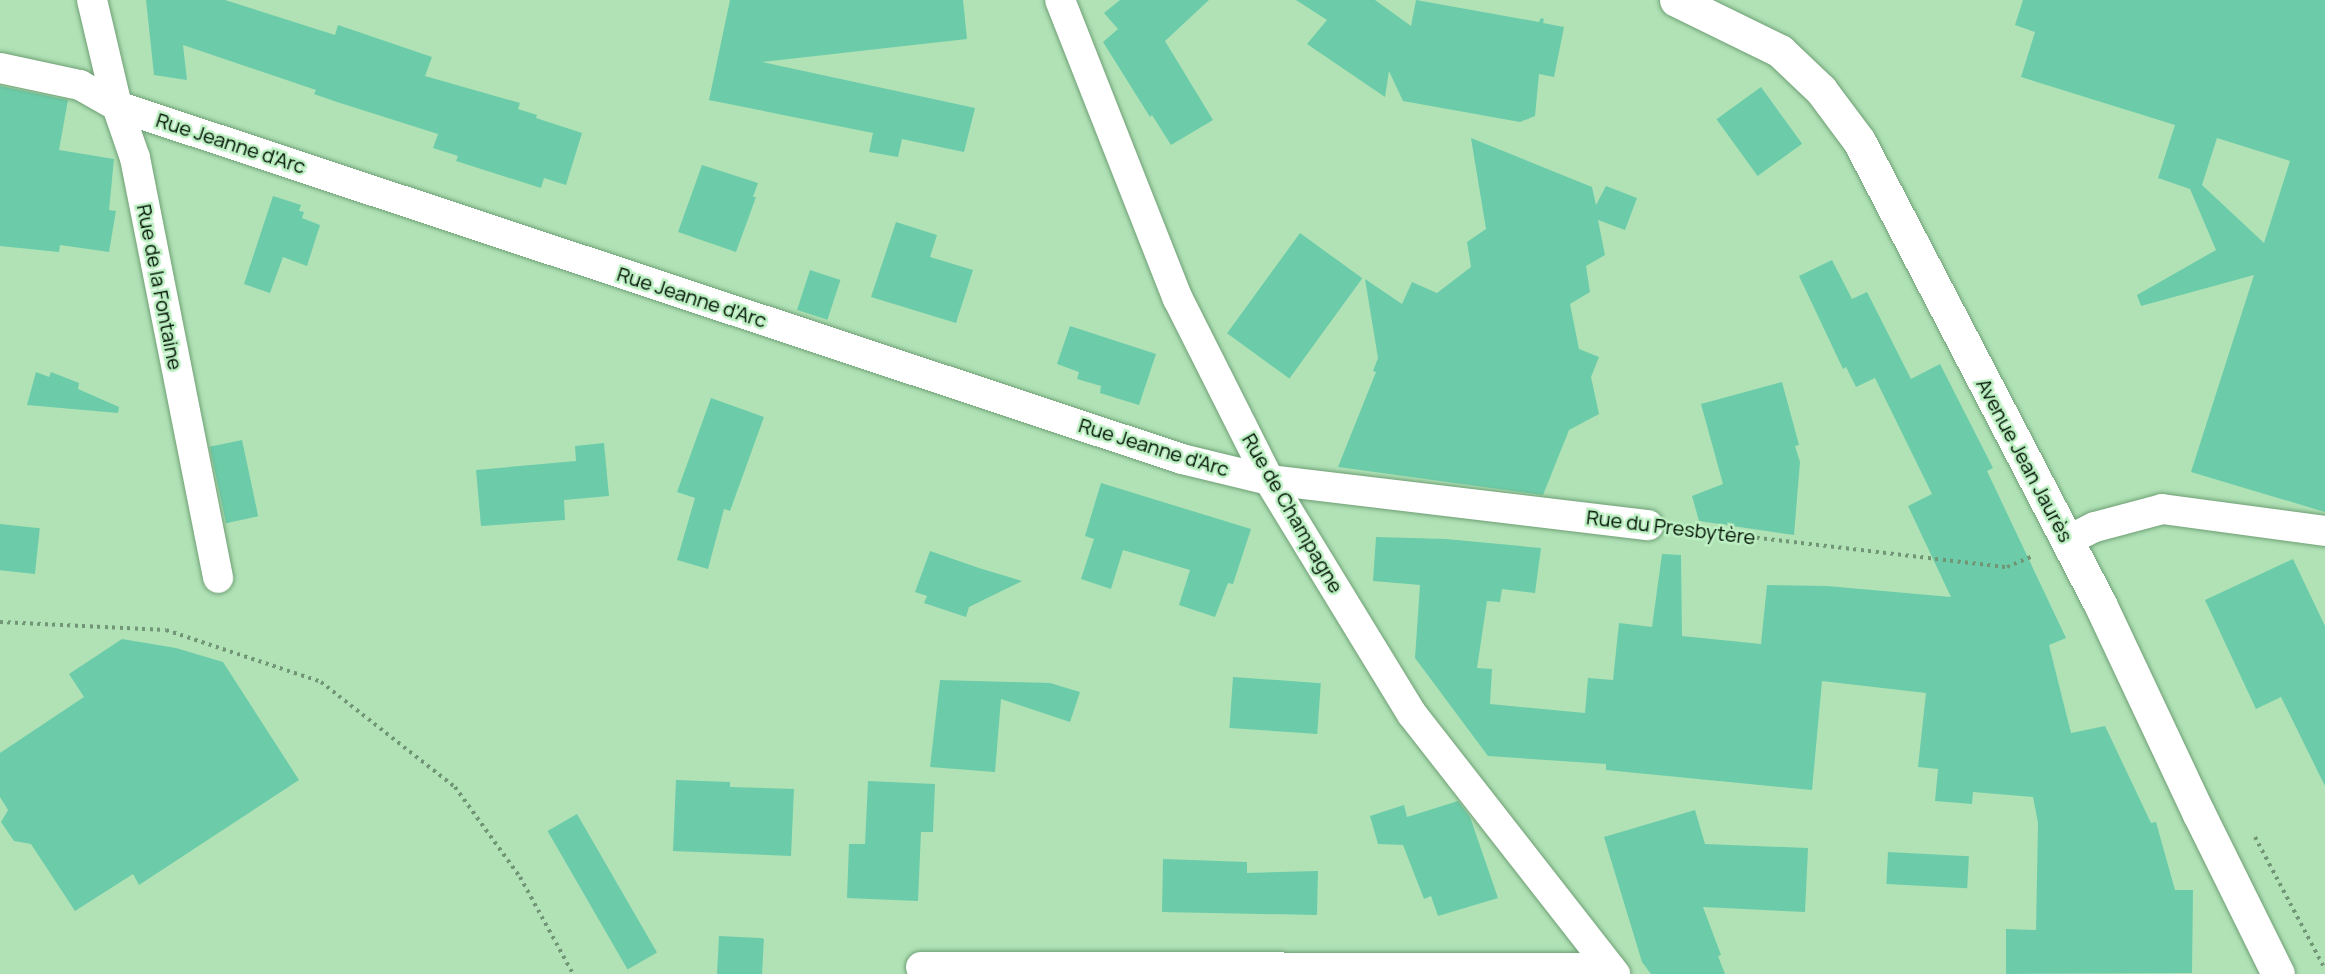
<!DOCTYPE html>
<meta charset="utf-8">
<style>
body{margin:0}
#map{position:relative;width:2325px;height:974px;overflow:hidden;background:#b0e2b6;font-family:Manrope,sans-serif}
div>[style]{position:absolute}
.building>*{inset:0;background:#6ccca9;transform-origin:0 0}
.path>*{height:4px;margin-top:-2px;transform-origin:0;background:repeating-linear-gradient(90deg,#709675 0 3px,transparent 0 7.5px)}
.roads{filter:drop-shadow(0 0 2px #6f9f75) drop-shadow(0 0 2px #6f9f75)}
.minor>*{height:30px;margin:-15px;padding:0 15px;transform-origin:15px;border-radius:15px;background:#fff}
.tertiary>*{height:33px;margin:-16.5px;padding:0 16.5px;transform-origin:16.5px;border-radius:16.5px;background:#fff}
span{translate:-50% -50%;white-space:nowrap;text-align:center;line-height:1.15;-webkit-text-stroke:5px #bdf0c3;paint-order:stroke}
.street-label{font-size:20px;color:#021204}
</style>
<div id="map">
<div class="building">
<i style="clip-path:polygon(146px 0,225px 0,335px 35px,338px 25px,432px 57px,425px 76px,520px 103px,518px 109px,537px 115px,536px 118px,582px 133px,566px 185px,544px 178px,541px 188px,456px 161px,458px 156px,433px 148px,438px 134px,337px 102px,314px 94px,316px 90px,183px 45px,187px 80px,154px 75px)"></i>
<i style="clip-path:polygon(730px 0,963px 0,967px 39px,762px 62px,975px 108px,964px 152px,902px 139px,898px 157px,869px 152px,873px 133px,709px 100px)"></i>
<i style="clip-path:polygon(1120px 0,1209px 0,1165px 41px,1213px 120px,1171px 145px,1152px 115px,1150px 117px,1103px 42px,1118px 29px,1104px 13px)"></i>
<i style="clip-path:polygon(1296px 0,1375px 0,1411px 26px,1416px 0,1539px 22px,1541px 18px,1544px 19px,1543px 23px,1564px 27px,1554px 77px,1539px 74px,1535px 116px,1520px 122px,1403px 101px,1389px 71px,1385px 97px,1307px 44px,1327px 20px)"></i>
<i style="clip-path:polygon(evenodd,2023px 0,2325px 0,2325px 512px,2191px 472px,2254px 275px,2141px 306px,2137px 295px,2216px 250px,2190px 189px,2158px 178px,2175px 125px,2021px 77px,2035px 32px,2015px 25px,2023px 0,2217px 138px,2290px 161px,2264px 243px,2202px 185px,2217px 138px)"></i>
<i style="clip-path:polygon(0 86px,68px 100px,59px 150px,114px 159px,109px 210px,116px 211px,109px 252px,60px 245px,59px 252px,0 246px)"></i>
<i style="left:1761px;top:87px;width:70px;height:55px;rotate:54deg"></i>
<i style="clip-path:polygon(1471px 138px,1592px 187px,1596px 205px,1606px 186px,1637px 198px,1625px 230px,1598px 220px,1605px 255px,1586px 266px,1590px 292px,1570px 304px,1579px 349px,1599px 357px,1591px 377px,1599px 414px,1569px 430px,1543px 495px,1338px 467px,1376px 372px,1373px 371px,1378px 358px,1365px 279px,1402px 304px,1412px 282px,1437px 293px,1471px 267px,1467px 242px,1486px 229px)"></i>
<i style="clip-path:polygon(702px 165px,758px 183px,753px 197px,756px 197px,736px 252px,678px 232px)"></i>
<i style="clip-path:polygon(273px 196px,301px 205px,299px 211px,304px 212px,302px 218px,320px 225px,307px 266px,283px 257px,270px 293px,244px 284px)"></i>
<i style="clip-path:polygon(896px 222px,937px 235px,930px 257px,973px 270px,956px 323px,871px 297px)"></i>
<i style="left:1300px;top:233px;width:77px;height:124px;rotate:36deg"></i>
<i style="clip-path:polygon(1832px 260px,1852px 299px,1867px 292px,1911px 379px,1940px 364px,1993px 468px,1987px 471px,2066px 638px,2049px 645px,2071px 733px,2105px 726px,2151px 823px,2156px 822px,2175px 890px,2193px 890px,2192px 973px,2006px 974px,2006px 929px,2036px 930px,2038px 823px,2033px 797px,1973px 792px,1972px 804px,1935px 801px,1938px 769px,1918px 767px,1926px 693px,1822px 681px,1812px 790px,1606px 770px,1606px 764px,1488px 756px,1415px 658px,1420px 585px,1373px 581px,1376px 537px,1446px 539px,1541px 548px,1535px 593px,1502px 589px,1500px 602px,1487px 601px,1477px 668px,1492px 669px,1490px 704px,1585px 713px,1588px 678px,1613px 680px,1619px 623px,1652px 627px,1662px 554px,1681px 555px,1682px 636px,1761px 644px,1767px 585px,1827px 586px,1951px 597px,1908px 506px,1932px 494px,1875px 378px,1856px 387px,1846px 367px,1843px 369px,1799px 276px)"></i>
<i style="left:810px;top:270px;width:32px;height:42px;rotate:18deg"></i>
<i style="clip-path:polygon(1070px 326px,1156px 354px,1139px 405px,1100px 393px,1101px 386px,1077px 379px,1079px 372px,1057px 364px)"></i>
<i style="clip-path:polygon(36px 372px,49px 377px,51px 372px,79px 383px,78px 389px,119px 407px,118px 413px,27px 405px)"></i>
<i style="clip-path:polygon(1782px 382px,1799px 445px,1795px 446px,1800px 462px,1794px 535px,1699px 521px,1692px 496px,1723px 484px,1701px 404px)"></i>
<i style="clip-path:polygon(711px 398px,764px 417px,730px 511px,724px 509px,708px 569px,677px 560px,695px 498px,677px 492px)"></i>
<i style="left:242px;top:440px;width:78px;height:33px;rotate:78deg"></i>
<i style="clip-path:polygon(604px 443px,609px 496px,564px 500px,565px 520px,481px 526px,476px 470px,576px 461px,575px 446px)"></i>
<i style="clip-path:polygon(1101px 483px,1251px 529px,1233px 584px,1228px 583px,1215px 617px,1179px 605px,1190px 570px,1123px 550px,1111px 589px,1081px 579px,1094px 539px,1085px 536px)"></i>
<i style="left:0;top:524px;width:40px;height:46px;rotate:6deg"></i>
<i style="clip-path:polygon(930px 551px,979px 568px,1022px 581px,969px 607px,966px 617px,924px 603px,927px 596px,915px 592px)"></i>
<i style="clip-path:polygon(2293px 559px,2325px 626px,2325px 786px,2281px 697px,2256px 709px,2205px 600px)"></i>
<i style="clip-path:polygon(122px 639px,176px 648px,223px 662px,299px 780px,139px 885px,133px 874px,75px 911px,31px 844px,14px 841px,1px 822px,8px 810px,0 797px,0 753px,84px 697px,69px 674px)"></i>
<i style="left:1233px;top:677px;width:88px;height:51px;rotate:4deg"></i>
<i style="clip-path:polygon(940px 680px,1050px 683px,1080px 692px,1070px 722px,1001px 699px,995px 772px,930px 767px)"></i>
<i style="clip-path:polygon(676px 780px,730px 782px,730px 787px,794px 789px,791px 856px,673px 851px)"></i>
<i style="clip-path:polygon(868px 781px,935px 784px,933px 832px,921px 832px,918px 901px,847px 898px,849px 844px,865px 844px)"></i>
<i style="clip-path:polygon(1458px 801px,1470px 817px,1498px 898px,1438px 916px,1431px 896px,1424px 899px,1403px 845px,1378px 844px,1370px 816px,1404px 805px,1407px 817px)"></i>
<i style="clip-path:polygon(1695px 810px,1705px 844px,1808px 848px,1805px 912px,1703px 907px,1721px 955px,1718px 956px,1725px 974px,1651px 974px,1642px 962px,1604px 837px)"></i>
<i style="left:577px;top:814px;width:160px;height:34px;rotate:60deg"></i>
<i style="left:1888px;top:852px;width:81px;height:32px;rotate:3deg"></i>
<i style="clip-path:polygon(1163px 859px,1247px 862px,1247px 873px,1318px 871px,1317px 915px,1162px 912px)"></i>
<i style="left:719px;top:936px;width:45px;height:38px;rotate:3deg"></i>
</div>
<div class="path">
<i style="left:1682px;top:529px;width:327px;rotate:6.7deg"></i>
<i style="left:2007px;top:567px;width:28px;rotate:-23deg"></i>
<i style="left:0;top:622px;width:166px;rotate:2.8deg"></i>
<i style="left:166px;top:630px;width:163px;rotate:18.5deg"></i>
<i style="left:321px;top:682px;width:170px;rotate:38.1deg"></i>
<i style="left:455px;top:787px;width:111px;rotate:54.2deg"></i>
<i style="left:520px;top:877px;width:111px;rotate:61.3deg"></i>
<i style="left:2255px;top:837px;width:149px;rotate:62.1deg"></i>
</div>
<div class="roads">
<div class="minor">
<i style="left:92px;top:0;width:109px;rotate:76.7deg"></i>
<i style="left:117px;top:106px;width:55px;rotate:70.9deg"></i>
<i style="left:135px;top:158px;width:428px;rotate:78.8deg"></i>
<i style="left:1060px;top:0;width:321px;rotate:68.5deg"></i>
<i style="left:1178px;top:299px;width:203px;rotate:63.3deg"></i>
<i style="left:1269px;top:480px;width:274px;rotate:58.6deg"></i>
<i style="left:1412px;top:714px;width:330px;rotate:52deg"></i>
<i style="left:0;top:68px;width:82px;rotate:12deg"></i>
<i style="left:80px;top:85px;width:43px;rotate:29.6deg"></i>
<i style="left:117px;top:106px;width:1122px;rotate:18.34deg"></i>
<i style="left:1182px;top:459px;width:89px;rotate:13.6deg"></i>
<i style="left:1269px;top:480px;width:382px;rotate:6.8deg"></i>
<i style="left:2067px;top:541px;width:31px;rotate:-27deg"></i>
<i style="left:2095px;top:527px;width:69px;rotate:-15deg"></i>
<i style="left:2162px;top:509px;width:164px;rotate:7.7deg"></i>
<i style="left:921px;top:967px;width:689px;rotate:0.08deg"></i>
</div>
<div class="tertiary">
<i style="left:1676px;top:0;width:116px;rotate:26.1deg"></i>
<i style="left:1780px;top:51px;width:57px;rotate:43.6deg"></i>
<i style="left:1821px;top:90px;width:64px;rotate:53.3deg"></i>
<i style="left:1859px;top:141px;width:522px;rotate:62.5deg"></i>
<i style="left:2100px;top:604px;width:232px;rotate:64.8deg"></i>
<i style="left:2199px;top:814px;width:178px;rotate:63.7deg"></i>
</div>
</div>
<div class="street-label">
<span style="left:231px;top:143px;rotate:18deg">Rue Jeanne d'Arc</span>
<span style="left:160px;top:287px;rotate:79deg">Rue de la Fontaine</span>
<span style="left:692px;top:297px;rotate:18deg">Rue Jeanne d'Arc</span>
<span style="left:1154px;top:447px;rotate:17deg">Rue Jeanne d'Arc</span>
<span style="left:2025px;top:460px;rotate:62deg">Avenue Jean Jaurès</span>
<span style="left:1293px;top:513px;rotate:60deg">Rue de Champagne</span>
<span style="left:1671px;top:527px;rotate:7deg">Rue du Presbytère</span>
</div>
</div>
